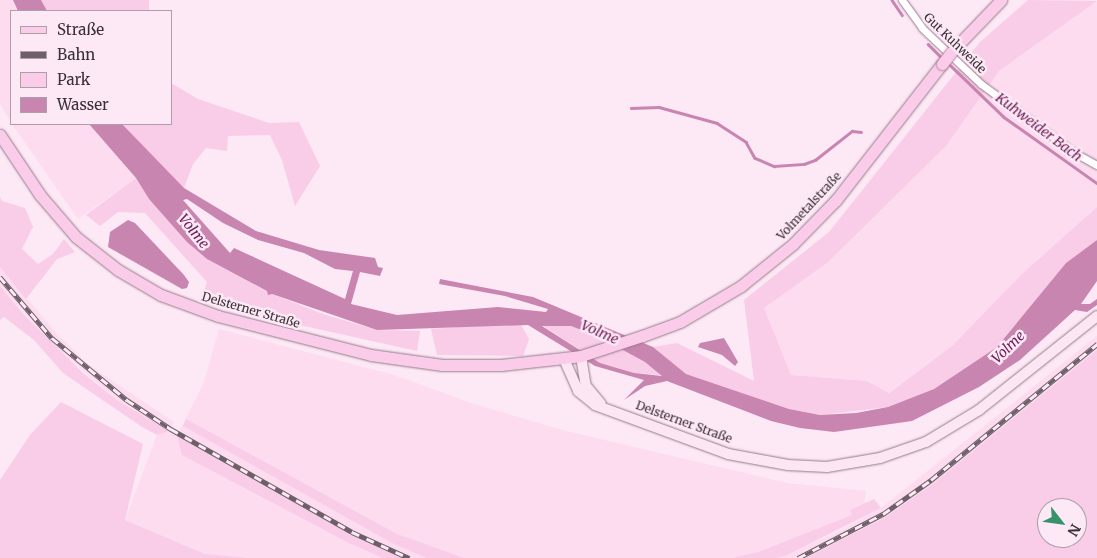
<!DOCTYPE html>
<meta charset="utf-8">
<style>
body{margin:0}
#map{position:relative;width:1097px;height:558px;overflow:hidden;background:#fde8f5;font-family:Merriweather,serif}
div>[style]{position:absolute}
.built>*{inset:0;background:#fddcf0}
.green>*{inset:0;background:#f9cce8;transform-origin:0 0}
.water>*{inset:0;background:#c885b0}
.stream>*{height:2.5px;margin:-1.25px;padding:0 1.25px;transform-origin:1.25px;border-radius:1.25px;background:#c885b0}
.roads{filter:drop-shadow(0 0 1px #937b89) drop-shadow(0 0 1px #937b89)}
.street>*{height:7px;margin:-3.5px;padding:0 3.5px;transform-origin:3.5px;border-radius:3.5px;background:#fff}
.secondary>*{height:10px;margin:-5px;padding:0 5px;transform-origin:5px;border-radius:5px;background:#fde6f4}
.primary>*{height:11px;margin:-5.5px;padding:0 5.5px;transform-origin:5.5px;border-radius:5.5px;background:#fbccea}
.rail>*{height:4.5px;margin-top:-2.25px;transform-origin:0;background:repeating-linear-gradient(90deg,#fde8f5 0 8px,#6d6069 0 16px);box-sizing:border-box;border-block:1px solid #6d6069}
.bridges{filter:drop-shadow(0 0 1px #b57fa2) drop-shadow(0 0 1px #b57fa2)}
.primary-bridge>*{height:11px;margin:-5.5px;padding:0 5.5px;transform-origin:5.5px;border-radius:5.5px;background:#fbccea}
span{translate:-50% -50%;white-space:nowrap;text-align:center;line-height:1.15;-webkit-text-stroke:5px #fde8f5;paint-order:stroke}
.street-label{font-size:12px;color:#392f36}
.water-label{font-size:14px;color:#6c1e57;font-style:italic}
.legend{position:absolute;left:10px;top:10px;width:162px;height:115px;box-sizing:border-box;background:#fde8f5;border:1px solid #af9ea9;margin:0;padding:6px 9px;list-style:none;font-size:15px;color:#392f36}
.legend li{display:flex;align-items:center;gap:10px;height:25px}
.legend b{width:25px;border:1px solid #af9ea9}
.north{position:absolute;left:1037px;top:498px;width:50px;height:50px;box-sizing:border-box;background:#fde8f5;border:1px solid #af9ea9;border-radius:50%;rotate:120deg;font-size:14px;font-weight:700;line-height:20px;text-align:center;color:#392f36}
.north::after{content:'';display:block;margin:auto;width:18px;height:22px;background:#38936a;clip-path:polygon(50% 0,100% 100%,50% 72%,0 100%)}
</style>
<div id="map">
<div class="built">
<i style="clip-path:polygon(0 0,13px 0,18px 11px,11px 11px,11px 122px,0 104px)"></i>
<i style="clip-path:polygon(1097px 1px,1097px 207px,1022px 274px,952px 346px,888px 393px,867px 381px,791px 375px,764px 308px,827px 263px,946px 146px,999px 71px)"></i>
<i style="clip-path:polygon(12px 124px,89px 124px,136px 178px,78px 219px)"></i>
<i style="clip-path:polygon(0 267px,57px 334px,89px 365px,174px 422px,169px 431px,177px 436px,204px 382px,219px 329px,394px 375px,471px 403px,566px 431px,787px 483px,866px 491px,864px 504px,850px 510px,852px 515px,758px 552px,732px 558px,249px 558px,205px 554px,125px 520px,157px 435px,168px 431px,118px 401px,49px 341px,0 286px)"></i>
<i style="clip-path:polygon(1097px 336px,1097px 350px,934px 483px,884px 518px,837px 544px,806px 558px,776px 558px,833px 534px,881px 508px)"></i>
</div>
<div class="green">
<i style="left:41px;top:0;width:108px;height:13px"></i>
<i style="clip-path:polygon(1028px 0,1097px 1px,999px 71px,946px 146px,827px 263px,764px 308px,791px 375px,867px 381px,889px 393px,952px 346px,1022px 274px,1097px 207px,1097px 240px,1066px 263px,997px 347px,934px 389px,888px 407px,820px 415px,789px 409px,686px 374px,653px 347px,677px 343px,754px 381px,744px 300px,829px 232px,980px 42px)"></i>
<i style="clip-path:polygon(171px 83px,198px 99px,269px 123px,299px 122px,320px 166px,295px 206px,282px 160px,270px 135px,228px 136px,227px 151px,206px 148px,193px 164px,184px 188px,171px 177px,122px 124px,171px 124px)"></i>
<i style="clip-path:polygon(136px 178px,149px 199px,207px 259px,272px 294px,323px 314px,377px 330px,420px 331px,417px 351px,286px 322px,202px 297px,207px 282px,145px 213px,118px 212px,100px 226px,86px 215px)"></i>
<i style="clip-path:polygon(0 197px,2px 201px,25px 208px,33px 227px,22px 249px,38px 264px,53px 254px,64px 239px,75px 252px,57px 259px,26px 299px,0 267px)"></i>
<i style="clip-path:polygon(0 286px,25px 316px,83px 373px,118px 401px,169px 431px,157px 435px,142px 427px,63px 373px,34px 340px,4px 317px,0 320px)"></i>
<i style="clip-path:polygon(520px 323px,529px 339px,523px 356px,437px 355px,431px 329px)"></i>
<i style="clip-path:polygon(542px 325px,571px 326px,597px 336px,645px 362px,662px 375px,634px 373px,600px 363px)"></i>
<i style="clip-path:polygon(evenodd,1097px 350px,1097px 558px,806px 558px,884px 518px,934px 483px,1097px 350px,1047px 508px,1077px 508px,1077px 538px,1047px 538px,1047px 508px)"></i>
<i style="clip-path:polygon(61px 402px,143px 444px,125px 520px,205px 554px,249px 558px,0 558px,0 480px,30px 435px)"></i>
<i style="clip-path:polygon(186px 419px,397px 534px,464px 558px,427px 558px,394px 544px,183px 426px)"></i>
<i style="clip-path:polygon(177px 436px,351px 535px,401px 558px,383px 558px,347px 542px,182px 455px)"></i>
<i style="clip-path:polygon(874px 499px,881px 508px,787px 555px,776px 558px,732px 558px,758px 552px,852px 515px,850px 510px)"></i>
</div>
<div class="water">
<i style="clip-path:polygon(13px 0,41px 0,47px 11px,18px 11px)"></i>
<i style="clip-path:polygon(evenodd,89px 124px,122px 124px,184px 188px,256px 231px,319px 250px,375px 258px,378px 267px,383px 268px,380px 276px,360px 272px,351px 304px,397px 315px,498px 307px,546px 312px,548px 309px,505px 296px,439px 284px,440px 279px,533px 297px,653px 347px,686px 374px,789px 409px,820px 415px,856px 413px,888px 407px,934px 389px,997px 347px,1066px 263px,1097px 240px,1097px 281px,1081px 304px,1090px 304px,1097px 299px,1097px 305px,1087px 312px,1075px 310px,1020px 360px,979px 387px,912px 421px,834px 432px,800px 428px,771px 421px,667px 381px,645px 386px,624px 400px,644px 380px,595px 366px,528px 325px,377px 330px,272px 294px,268px 295px,267px 291px,207px 259px,187px 242px,149px 199px,136px 178px,89px 124px,187px 199px,223px 223px,258px 240px,304px 253px,335px 269px,353px 271px,345px 299px,234px 248px,230px 253px,183px 200px,187px 199px,89px 124px,542px 326px,571px 326px,597px 336px,645px 362px,662px 376px,634px 373px,600px 363px,542px 326px)"></i>
<i style="clip-path:polygon(128px 220px,135px 223px,184px 275px,189px 282px,187px 288px,182px 289px,108px 247px,110px 232px)"></i>
<i style="clip-path:polygon(724px 338px,738px 362px,735px 366px,722px 355px,698px 347px,700px 343px)"></i>
</div>
<div class="stream">
<i style="left:892px;top:0;width:18px;rotate:56deg"></i>
<i style="left:928px;top:44px;width:21px;rotate:45deg"></i>
<i style="left:947px;top:62px;width:79px;rotate:44deg"></i>
<i style="left:1004px;top:117px;width:114px;rotate:35.4deg"></i>
<i style="left:631px;top:108px;width:28px;rotate:-2deg"></i>
<i style="left:659px;top:107px;width:60px;rotate:15.4deg"></i>
<i style="left:717px;top:123px;width:35px;rotate:33deg"></i>
<i style="left:746px;top:142px;width:18px;rotate:61deg"></i>
<i style="left:755px;top:158px;width:21px;rotate:23deg"></i>
<i style="left:774px;top:166px;width:30px;rotate:-4deg"></i>
<i style="left:804px;top:164px;width:12px;rotate:-20deg"></i>
<i style="left:815px;top:160px;width:47px;rotate:-38.1deg"></i>
<i style="left:852px;top:131px;width:9px;rotate:6deg"></i>
</div>
<div class="roads">
<div class="street">
<i style="left:902px;top:0;width:34px;rotate:54deg"></i>
<i style="left:922px;top:28px;width:81px;rotate:43.5deg"></i>
<i style="left:981px;top:84px;width:117px;rotate:36.3deg"></i>
<i style="left:1075px;top:153px;width:25px;rotate:29deg"></i>
</div>
<div class="secondary">
<i style="left:581px;top:356px;width:30px;rotate:81deg"></i>
<i style="left:586px;top:386px;width:23px;rotate:50deg"></i>
<i style="left:564px;top:359px;width:35px;rotate:66deg"></i>
<i style="left:578px;top:391px;width:22px;rotate:39deg"></i>
<i style="left:595px;top:405px;width:142px;rotate:20.2deg"></i>
<i style="left:728px;top:454px;width:61px;rotate:10.4deg"></i>
<i style="left:788px;top:465px;width:39px;rotate:3deg"></i>
<i style="left:827px;top:467px;width:54px;rotate:-9.6deg"></i>
<i style="left:880px;top:458px;width:49px;rotate:-19.2deg"></i>
<i style="left:926px;top:442px;width:62px;rotate:-31.1deg"></i>
<i style="left:979px;top:410px;width:151px;rotate:-38.5deg"></i>
</div>
<div class="primary">
<i style="left:952px;top:51px;width:71px;rotate:-46.1deg"></i>
<i style="left:0;top:135px;width:72px;rotate:56.3deg"></i>
<i style="left:40px;top:195px;width:55px;rotate:49.4deg"></i>
<i style="left:76px;top:237px;width:53px;rotate:38.2deg"></i>
<i style="left:118px;top:270px;width:50px;rotate:30.2deg"></i>
<i style="left:161px;top:295px;width:61px;rotate:20.2deg"></i>
<i style="left:218px;top:316px;width:158px;rotate:14.3deg"></i>
<i style="left:371px;top:355px;width:72px;rotate:8deg"></i>
<i style="left:442px;top:365px;width:59px"></i>
<i style="left:501px;top:365px;width:81px;rotate:-6.4deg"></i>
<i style="left:581px;top:356px;width:64px;rotate:-18.2deg"></i>
<i style="left:642px;top:336px;width:40px;rotate:-20.2deg"></i>
<i style="left:680px;top:322px;width:71px;rotate:-30.5deg"></i>
<i style="left:741px;top:286px;width:67px;rotate:-38.9deg"></i>
<i style="left:793px;top:244px;width:62px;rotate:-45.7deg"></i>
<i style="left:836px;top:200px;width:172px;rotate:-52.1deg"></i>
</div>
</div>
<div class="rail">
<i style="left:0;top:277px;width:80px;rotate:49.6deg"></i>
<i style="left:52px;top:338px;width:97px;rotate:39.6deg"></i>
<i style="left:127px;top:400px;width:53px;rotate:33.4deg"></i>
<i style="left:171px;top:429px;width:208px;rotate:29.6deg"></i>
<i style="left:352px;top:532px;width:63px;rotate:24.5deg"></i>
<i style="left:798px;top:558px;width:96px;rotate:-27.4deg"></i>
<i style="left:883px;top:514px;width:59px;rotate:-35.3deg"></i>
<i style="left:931px;top:480px;width:215px;rotate:-39.3deg"></i>
</div>
<div class="bridges">
<div class="primary-bridge">
<i style="left:942px;top:64px;width:16px;rotate:-52deg"></i>
</div>
</div>
<div class="street-label">
<span style="left:955px;top:43px;rotate:44deg">Gut Kuhweide</span>
<span style="left:809px;top:206px;rotate:-47deg">Volmetalstraße</span>
<span style="left:251px;top:310px;rotate:16deg">Delsterner Straße</span>
<span style="left:684px;top:422px;rotate:20deg">Delsterner Straße</span>
</div>
<div class="water-label">
<span style="left:1039px;top:127px;rotate:37deg">Kuhweider Bach</span>
<span style="left:194px;top:231px;rotate:51deg">Volme</span>
<span style="left:600px;top:332px;rotate:24deg">Volme</span>
<span style="left:1008px;top:347px;rotate:-44deg">Volme</span>
</div>
<ul class="legend">
<li><b style="height:6px;background:#fbccea"></b>Straße</li>
<li><b style="height:6px;background:#6d6069"></b>Bahn</li>
<li><b style="height:14px;background:#f9cce8"></b>Park</li>
<li><b style="height:14px;background:#c885b0"></b>Wasser</li>
</ul>
<div class="north">N</div>
</div>
